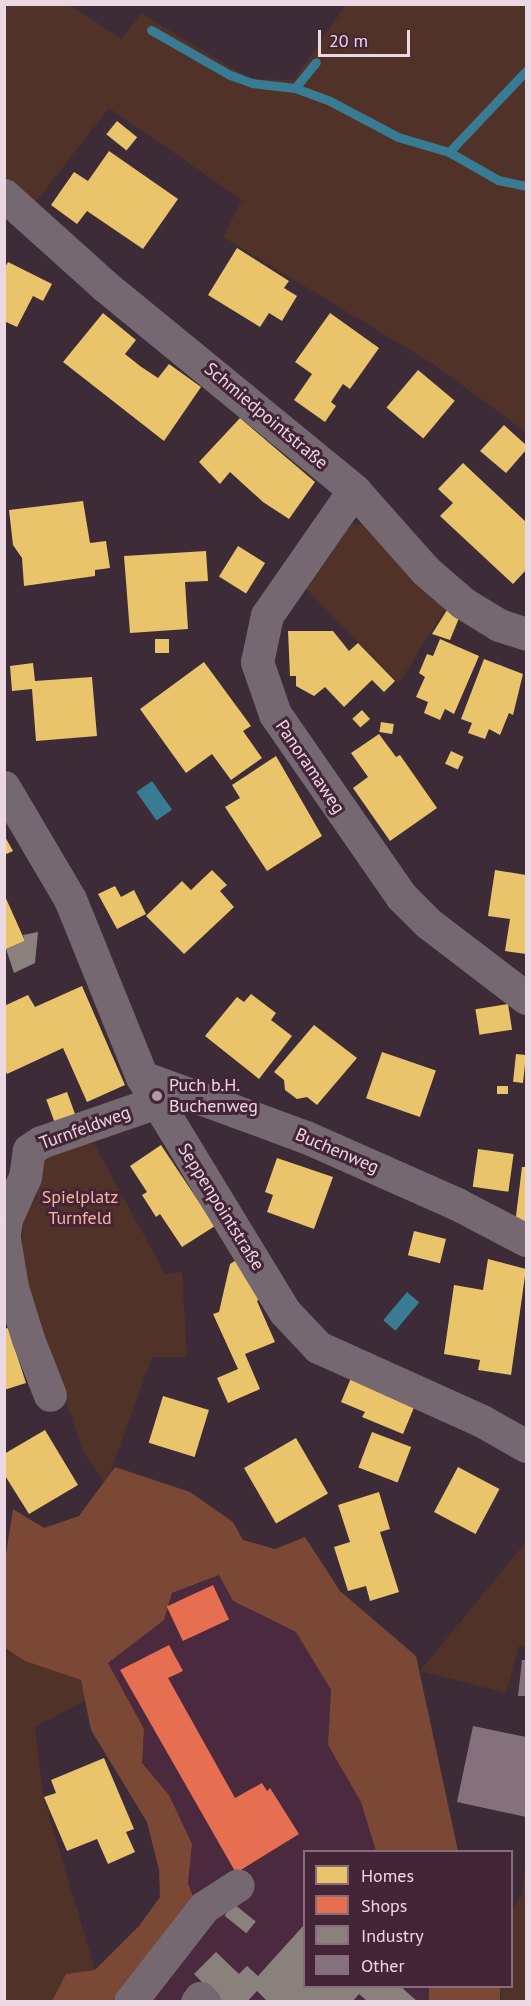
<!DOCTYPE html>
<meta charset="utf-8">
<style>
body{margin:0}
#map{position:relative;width:531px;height:2006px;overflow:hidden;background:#3d2c37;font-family:"PT Sans",sans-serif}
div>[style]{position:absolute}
.built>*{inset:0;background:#4b293f}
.green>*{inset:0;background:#503228}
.forest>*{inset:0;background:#7a4835;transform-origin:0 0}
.water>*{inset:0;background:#387b93;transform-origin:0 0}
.homes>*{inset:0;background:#e9c46a;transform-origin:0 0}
.shops>*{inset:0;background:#e76f51;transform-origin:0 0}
.industry>*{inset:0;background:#8a817c;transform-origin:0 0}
.stream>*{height:9px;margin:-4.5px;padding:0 4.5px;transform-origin:4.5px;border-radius:4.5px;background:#387b93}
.building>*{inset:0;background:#84717c}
.minor>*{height:33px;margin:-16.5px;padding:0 16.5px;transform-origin:16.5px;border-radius:16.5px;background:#756870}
.dots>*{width:16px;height:16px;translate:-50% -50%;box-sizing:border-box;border:3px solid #442538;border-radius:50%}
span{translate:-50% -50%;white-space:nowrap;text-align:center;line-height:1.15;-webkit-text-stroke:6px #442538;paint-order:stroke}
.street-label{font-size:18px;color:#ecd8e3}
.poi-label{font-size:18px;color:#ecd8e3}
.left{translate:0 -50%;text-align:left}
.park-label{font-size:18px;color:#fbb598}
.frame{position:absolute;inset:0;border:6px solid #ecd8e3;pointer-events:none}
.legend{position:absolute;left:303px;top:1850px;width:210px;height:138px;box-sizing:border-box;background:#442538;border:2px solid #876d7c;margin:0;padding:8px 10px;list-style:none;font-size:18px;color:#ecd8e3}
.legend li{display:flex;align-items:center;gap:12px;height:30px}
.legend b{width:30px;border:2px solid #876d7c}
.scale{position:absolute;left:318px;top:30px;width:92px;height:27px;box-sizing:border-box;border:3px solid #ecd8e3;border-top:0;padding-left:8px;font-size:18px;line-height:21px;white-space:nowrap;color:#ecd8e3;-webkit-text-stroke:4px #442538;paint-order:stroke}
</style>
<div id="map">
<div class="built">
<i style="clip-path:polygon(220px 1575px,233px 1601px,296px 1632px,331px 1690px,328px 1745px,361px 1802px,376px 1851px,304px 1852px,304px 1986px,429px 1987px,436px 2001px,143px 2001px,194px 1899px,188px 1883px,192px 1844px,169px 1795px,142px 1763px,144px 1729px,108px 1663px,164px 1620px,172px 1593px)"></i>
</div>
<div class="green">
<i style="clip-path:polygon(4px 5px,70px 5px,122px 39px,141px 13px,250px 79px,294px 80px,346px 5px,526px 5px,526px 432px,433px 364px,223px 237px,242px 200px,109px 108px,34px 204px,5px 180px)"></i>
<i style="clip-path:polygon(353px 524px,365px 525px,447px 606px,399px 683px,302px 585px,339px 531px)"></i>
<i style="clip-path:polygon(91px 1138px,165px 1274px,182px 1272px,187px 1357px,152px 1357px,106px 1484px,84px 1453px,20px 1270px,24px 1214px,38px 1197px,34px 1164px,41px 1154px)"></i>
<i style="clip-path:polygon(526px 1542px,526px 1648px,519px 1646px,506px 1693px,420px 1671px)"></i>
<i style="clip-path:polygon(4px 1648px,25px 1661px,81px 1680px,86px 1700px,35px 1727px,43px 1795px,95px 1970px,66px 1974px,52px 2001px,5px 2001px)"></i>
<i style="clip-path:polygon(526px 1856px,526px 2001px,502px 2001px,500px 1987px,512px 1986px,512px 1910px,522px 1895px)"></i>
</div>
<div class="forest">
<i style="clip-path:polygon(115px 1467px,190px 1492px,233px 1522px,243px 1540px,275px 1549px,305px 1537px,340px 1591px,416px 1656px,458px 1851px,376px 1851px,361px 1802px,328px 1745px,331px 1690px,296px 1632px,233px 1601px,219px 1575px,172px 1593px,164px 1620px,108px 1663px,144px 1729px,142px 1763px,169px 1795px,192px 1844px,188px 1883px,194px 1899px,112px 2001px,52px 2001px,66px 1974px,95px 1970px,139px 1926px,160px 1897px,159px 1870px,147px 1822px,91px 1730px,81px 1680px,25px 1661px,5px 1648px,5px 1560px,13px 1509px,44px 1528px,79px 1516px)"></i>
<i style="left:429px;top:1987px;width:71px;height:16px"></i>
</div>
<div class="water">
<i style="left:152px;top:781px;width:35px;height:19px;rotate:55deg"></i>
<i style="left:407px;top:1292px;width:16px;height:37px;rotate:40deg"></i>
</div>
<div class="homes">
<i style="left:117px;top:121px;width:26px;height:17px;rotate:39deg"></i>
<i style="clip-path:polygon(109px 151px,178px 199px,143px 249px,87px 211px,77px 224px,51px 205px,74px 172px,88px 181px)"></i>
<i style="clip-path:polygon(237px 248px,289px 281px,284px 288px,297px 296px,282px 321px,269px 313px,260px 327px,208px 295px)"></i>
<i style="clip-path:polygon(8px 262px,52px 284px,43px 301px,33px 296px,17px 327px,4px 321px,4px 269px)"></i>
<i style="clip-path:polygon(103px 313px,136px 340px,125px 354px,140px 366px,158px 378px,169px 364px,201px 387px,164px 441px,63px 362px)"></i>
<i style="clip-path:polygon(330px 313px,379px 348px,350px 389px,343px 384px,331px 402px,336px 406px,325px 422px,294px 400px,312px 374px,295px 362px)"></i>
<i style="left:418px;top:370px;width:48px;height:49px;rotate:40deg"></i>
<i style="clip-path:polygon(240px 418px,315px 482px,289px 519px,263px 502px,230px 472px,220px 484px,199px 462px)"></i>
<i style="clip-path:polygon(504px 425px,526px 445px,526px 450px,506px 473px,480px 451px)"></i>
<i style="clip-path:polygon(463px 463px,526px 522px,526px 570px,513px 584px,440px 516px,453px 503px,438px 489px)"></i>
<i style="clip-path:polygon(83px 501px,90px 543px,106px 541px,110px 568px,95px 570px,95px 576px,24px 586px,22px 558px,13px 545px,9px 510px)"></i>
<i style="left:238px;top:546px;width:32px;height:36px;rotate:32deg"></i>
<i style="clip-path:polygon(206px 551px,208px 581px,185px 582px,188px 629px,130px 633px,124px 556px)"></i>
<i style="clip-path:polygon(447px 610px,459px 618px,450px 640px,432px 634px)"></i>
<i style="clip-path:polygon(288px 631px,333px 631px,349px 651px,358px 643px,395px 681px,384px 692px,372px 680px,344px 707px,325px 687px,314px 696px,296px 686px,296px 676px,290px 676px)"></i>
<i style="left:155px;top:639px;width:14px;height:14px"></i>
<i style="clip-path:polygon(440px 639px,479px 656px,454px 714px,445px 709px,440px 720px,424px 713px,428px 702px,416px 697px,425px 677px,419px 673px,427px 654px,433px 656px)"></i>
<i style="clip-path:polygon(484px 659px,523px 674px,513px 715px,509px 713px,500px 735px,489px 729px,485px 739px,468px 733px,472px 723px,461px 719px)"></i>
<i style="clip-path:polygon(204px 662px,251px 726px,243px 731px,262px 758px,231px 780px,212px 754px,186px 773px,140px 709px)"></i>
<i style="clip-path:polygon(33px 663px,35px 681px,92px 677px,97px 736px,36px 741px,32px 689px,12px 691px,10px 666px)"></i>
<i style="left:362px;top:710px;width:12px;height:13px;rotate:48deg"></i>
<i style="left:381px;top:722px;width:13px;height:10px;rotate:9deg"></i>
<i style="clip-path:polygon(379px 734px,396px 757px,400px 755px,437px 808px,390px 841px,353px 788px,368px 777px,351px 753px)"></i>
<i style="left:451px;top:751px;width:14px;height:14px;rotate:25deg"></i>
<i style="clip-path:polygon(276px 756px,322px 836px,267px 871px,225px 807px,240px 798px,232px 785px)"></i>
<i style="clip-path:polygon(4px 835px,13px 851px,4px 855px)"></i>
<i style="clip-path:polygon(212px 870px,227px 885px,220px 891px,234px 907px,184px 954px,146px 916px,182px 881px,191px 890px)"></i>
<i style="clip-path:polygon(495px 870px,526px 875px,526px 954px,505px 951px,510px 919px,488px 916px)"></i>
<i style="clip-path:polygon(115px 886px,121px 897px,134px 890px,146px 914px,117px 929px,98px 894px)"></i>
<i style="clip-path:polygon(4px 894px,25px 941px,4px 950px)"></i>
<i style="clip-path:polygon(82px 986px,125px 1085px,87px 1102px,63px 1048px,7px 1074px,4px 1068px,4px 1006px,28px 995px,35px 1007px)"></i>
<i style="clip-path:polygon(251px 994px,276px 1013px,271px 1020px,292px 1036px,259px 1079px,205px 1036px,237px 997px,244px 1002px)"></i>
<i style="left:508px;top:1004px;width:26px;height:33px;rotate:81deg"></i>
<i style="clip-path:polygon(314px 1025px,357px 1058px,317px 1105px,307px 1097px,297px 1099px,285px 1090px,284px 1080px,274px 1072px)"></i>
<i style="left:382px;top:1052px;width:57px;height:49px;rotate:19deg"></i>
<i style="left:516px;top:1054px;width:10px;height:28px;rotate:6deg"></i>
<i style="left:497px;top:1086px;width:11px;height:8px"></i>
<i style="left:67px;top:1092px;width:27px;height:22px;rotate:70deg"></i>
<i style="clip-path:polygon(161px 1145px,215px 1226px,182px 1247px,160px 1214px,156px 1217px,142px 1195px,147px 1192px,130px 1166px)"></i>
<i style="left:478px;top:1149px;width:36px;height:38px;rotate:8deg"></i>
<i style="clip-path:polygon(277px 1158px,333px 1177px,314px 1229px,267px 1212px,273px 1195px,265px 1192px)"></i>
<i style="clip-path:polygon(522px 1167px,526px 1167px,526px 1226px,515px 1224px)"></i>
<i style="left:414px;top:1231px;width:33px;height:25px;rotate:14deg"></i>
<i style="clip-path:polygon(238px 1259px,263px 1296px,257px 1301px,275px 1342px,245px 1354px,260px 1389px,228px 1403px,217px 1378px,238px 1369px,213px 1314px,219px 1312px,230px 1264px)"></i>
<i style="clip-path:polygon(488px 1259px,526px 1269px,511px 1375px,478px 1370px,480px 1360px,444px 1354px,454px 1285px,483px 1290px)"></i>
<i style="clip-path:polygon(8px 1328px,26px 1383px,4px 1390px,4px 1329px)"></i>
<i style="clip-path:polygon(351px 1378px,415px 1405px,403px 1434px,362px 1417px,365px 1412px,341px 1402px)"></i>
<i style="left:163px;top:1396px;width:48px;height:49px;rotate:17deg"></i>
<i style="clip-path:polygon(45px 1430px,78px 1485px,29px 1514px,4px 1474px,4px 1454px)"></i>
<i style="left:372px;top:1432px;width:42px;height:38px;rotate:21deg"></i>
<i style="left:296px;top:1438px;width:64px;height:60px;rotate:60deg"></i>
<i style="left:458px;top:1467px;width:47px;height:51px;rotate:28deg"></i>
<i style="clip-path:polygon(379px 1492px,390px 1529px,380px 1532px,399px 1592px,370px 1601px,366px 1586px,348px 1591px,334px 1547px,350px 1542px,338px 1505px)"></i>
<i style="clip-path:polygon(104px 1758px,134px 1829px,126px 1832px,135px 1852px,108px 1864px,97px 1839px,67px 1851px,44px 1797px,56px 1793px,51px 1780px)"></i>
</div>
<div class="shops">
<i style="left:213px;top:1585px;width:38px;height:51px;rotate:65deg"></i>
<i style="clip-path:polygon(169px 1645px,183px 1671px,168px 1678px,235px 1798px,262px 1783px,267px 1791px,270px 1788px,299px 1834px,236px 1873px,120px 1670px)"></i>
</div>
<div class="industry">
<i style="clip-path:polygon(38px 932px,35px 963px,14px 973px,6px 949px,25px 941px,23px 935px)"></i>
<i style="left:234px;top:1904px;width:28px;height:15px;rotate:39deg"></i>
<i style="clip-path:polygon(304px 1925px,304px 1986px,400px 1986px,418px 2002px,368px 2002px,359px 1994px,352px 2002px,268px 2002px,257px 1991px,247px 2002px,222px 2002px,194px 1974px,216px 1952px,239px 1974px,247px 1966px,258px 1976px)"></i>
</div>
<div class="stream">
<i style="left:151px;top:30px;width:91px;rotate:29.7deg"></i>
<i style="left:230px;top:75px;width:23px;rotate:20deg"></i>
<i style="left:252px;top:83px;width:43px;rotate:6.6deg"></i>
<i style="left:295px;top:88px;width:37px;rotate:20deg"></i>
<i style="left:330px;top:101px;width:77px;rotate:27.9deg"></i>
<i style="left:398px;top:137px;width:53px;rotate:16.4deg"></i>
<i style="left:449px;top:152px;width:56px;rotate:29.7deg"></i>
<i style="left:498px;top:180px;width:29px;rotate:12deg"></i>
<i style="left:295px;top:88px;width:33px;rotate:-51deg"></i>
<i style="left:449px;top:152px;width:112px;rotate:-46.5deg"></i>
</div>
<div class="building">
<i style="clip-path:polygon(522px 1660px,526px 1660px,526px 1696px,518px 1696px)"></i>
<i style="clip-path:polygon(473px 1726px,526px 1737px,526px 1817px,457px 1802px)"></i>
</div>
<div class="minor">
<i style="left:4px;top:195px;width:136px;rotate:42deg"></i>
<i style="left:105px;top:286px;width:322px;rotate:39.3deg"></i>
<i style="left:354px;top:490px;width:108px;rotate:48.4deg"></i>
<i style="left:426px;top:571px;width:49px;rotate:40.9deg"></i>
<i style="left:463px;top:603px;width:42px;rotate:31.4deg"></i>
<i style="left:499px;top:625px;width:28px;rotate:18deg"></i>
<i style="left:354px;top:490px;width:152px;rotate:124.8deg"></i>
<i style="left:267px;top:615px;width:48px;rotate:102deg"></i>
<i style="left:257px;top:662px;width:55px;rotate:70.9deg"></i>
<i style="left:275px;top:714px;width:221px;rotate:55.3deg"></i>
<i style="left:401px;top:896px;width:38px;rotate:45deg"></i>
<i style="left:428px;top:923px;width:123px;rotate:37.4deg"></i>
<i style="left:4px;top:787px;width:130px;rotate:59.5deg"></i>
<i style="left:70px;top:899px;width:192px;rotate:68deg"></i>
<i style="left:142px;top:1077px;width:275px;rotate:58.7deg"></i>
<i style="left:285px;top:1312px;width:48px;rotate:46.7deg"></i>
<i style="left:318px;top:1347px;width:180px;rotate:24.3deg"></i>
<i style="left:482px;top:1421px;width:51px;rotate:29.6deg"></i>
<i style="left:142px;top:1077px;width:175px;rotate:20.1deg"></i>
<i style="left:306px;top:1137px;width:165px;rotate:23.9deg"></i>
<i style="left:457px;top:1204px;width:78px;rotate:27.6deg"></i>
<i style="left:4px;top:1234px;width:15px;rotate:-82deg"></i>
<i style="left:6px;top:1219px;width:46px;rotate:-65.7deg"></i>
<i style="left:25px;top:1177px;width:27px;rotate:-82deg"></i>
<i style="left:29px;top:1150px;width:14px;rotate:-34deg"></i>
<i style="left:41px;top:1142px;width:123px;rotate:-19deg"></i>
<i style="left:4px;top:1239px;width:49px;rotate:80.5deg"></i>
<i style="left:12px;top:1287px;width:54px;rotate:72.9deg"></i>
<i style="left:28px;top:1339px;width:60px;rotate:68.6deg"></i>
<i style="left:130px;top:2002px;width:120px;rotate:-52.1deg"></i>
<i style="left:204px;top:1907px;width:40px;rotate:-32.9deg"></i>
<i style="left:197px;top:2002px;width:5px;rotate:-53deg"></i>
<i style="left:200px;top:1998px;width:6px;rotate:45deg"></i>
</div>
<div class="dots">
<i style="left:157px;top:1096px;background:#af9ca7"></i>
</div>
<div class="street-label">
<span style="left:266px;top:416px;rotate:40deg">Schmiedpointstraße</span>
<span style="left:310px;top:767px;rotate:56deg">Panoramaweg</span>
<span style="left:85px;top:1128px;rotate:-20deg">Turnfeldweg</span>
<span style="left:337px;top:1151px;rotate:23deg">Buchenweg</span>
<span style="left:221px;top:1207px;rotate:58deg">Seppenpointstraße</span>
</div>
<div class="poi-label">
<span class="left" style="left:169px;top:1096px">Puch b.H.<br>Buchenweg</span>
</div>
<div class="park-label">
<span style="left:80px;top:1208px">Spielplatz<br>Turnfeld</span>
</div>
<div class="frame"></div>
<ul class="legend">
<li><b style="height:16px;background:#e9c46a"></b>Homes</li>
<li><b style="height:16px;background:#e76f51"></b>Shops</li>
<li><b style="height:16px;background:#8a817c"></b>Industry</li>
<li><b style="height:16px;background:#84717c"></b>Other</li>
</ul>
<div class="scale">20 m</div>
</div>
